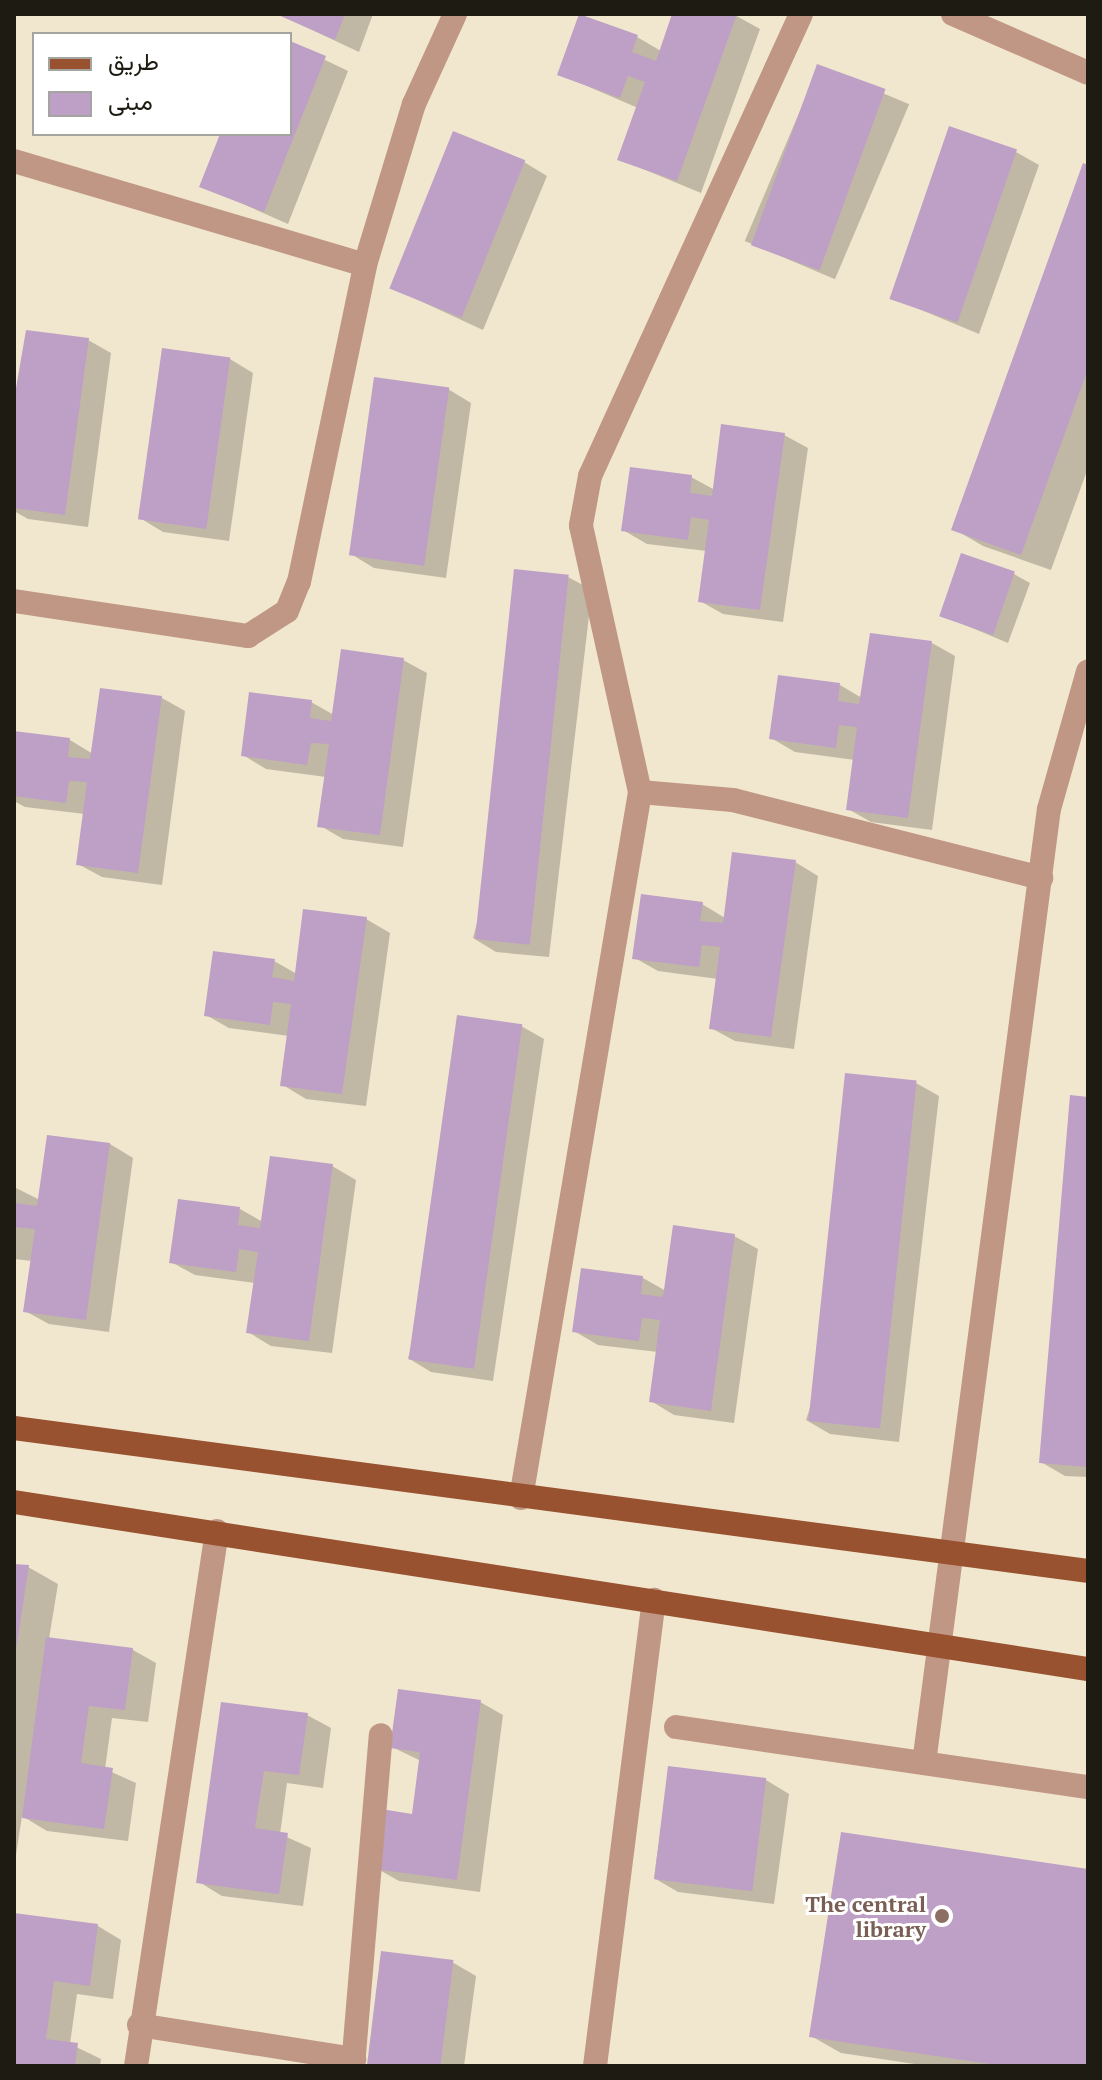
<!DOCTYPE html>
<meta charset="utf-8">
<style>
body{margin:0}
#map{position:relative;width:1102px;height:2080px;overflow:hidden;background:#f1e7cf;font-family:"PT Serif",Vazirmatn,serif}
div>[style]{position:absolute}
.shadow>*{inset:0;background:#0003;transform-origin:0 0}
.building>*{inset:0;background:#be9fc5;transform-origin:0 0}
.minor>*{height:24px;margin:-12px;padding:0 12px;transform-origin:12px;border-radius:12px;background:#c09785}
.major>*{height:24px;margin:-12px;padding:0 12px;transform-origin:12px;border-radius:12px;background:#985230}
.dots>*{width:22px;height:22px;translate:-50% -50%;box-sizing:border-box;border:4px solid #fff;border-radius:50%}
span{translate:-50% -50%;white-space:nowrap;text-align:center;line-height:1.15;-webkit-text-stroke:6px #fff;paint-order:stroke}
.education-label{font-size:22px;color:#785e54;font-weight:700}
.right{translate:-100% -50%;text-align:right}
.frame{position:absolute;inset:0;border:16px solid #1e1b12;pointer-events:none}
.legend{position:absolute;left:32px;top:32px;width:260px;height:104px;box-sizing:border-box;background:#fff;border:2px solid #a5a4a0;margin:0;padding:10px 14px;list-style:none;font-size:24px;color:#1e1b12}
.legend li{display:flex;align-items:center;gap:16px;height:40px}
.legend b{width:40px;border:2px solid #a5a4a0}
</style>
<div id="map">
<div class="shadow">
<i style="clip-path:polygon(278px 14px,373px 14px,359px 52px)"></i>
<i style="clip-path:polygon(675px 14px,733px 14px,760px 29px,701px 193px,619px 159px,638px 108px,559px 74px,637px 37px,661px 51px)"></i>
<i style="clip-path:polygon(290px 43px,348px 71px,288px 224px,202px 186px,222px 134px,290px 134px)"></i>
<i style="left:819px;top:66px;width:98px;height:190px;rotate:23deg"></i>
<i style="clip-path:polygon(1016px 152px,1039px 165px,979px 334px,890px 297px)"></i>
<i style="clip-path:polygon(524px 162px,547px 176px,483px 330px,390px 287px)"></i>
<i style="clip-path:polygon(1088px 167px,1088px 468px,1051px 570px,983px 546px,954px 529px)"></i>
<i style="clip-path:polygon(88px 340px,111px 353px,88px 527px,28px 519px,14px 511px,14px 393px,19px 395px)"></i>
<i style="clip-path:polygon(163px 350px,230px 359px,253px 373px,229px 541px,163px 532px,140px 518px)"></i>
<i style="clip-path:polygon(448px 389px,471px 403px,446px 578px,374px 568px,351px 554px)"></i>
<i style="clip-path:polygon(784px 435px,808px 448px,783px 622px,723px 614px,700px 601px,707px 551px,647px 544px,623px 530px,691px 477px,715px 490px)"></i>
<i style="clip-path:polygon(1014px 574px,1030px 583px,1008px 643px,941px 615px)"></i>
<i style="clip-path:polygon(568px 577px,592px 590px,549px 957px,496px 952px,473px 938px)"></i>
<i style="clip-path:polygon(932px 643px,955px 656px,932px 830px,871px 822px,848px 809px,855px 760px,795px 752px,771px 738px,840px 685px,862px 698px)"></i>
<i style="clip-path:polygon(403px 660px,427px 673px,403px 847px,343px 839px,319px 825px,326px 777px,266px 769px,243px 755px,311px 702px,334px 715px)"></i>
<i style="clip-path:polygon(102px 690px,162px 698px,185px 711px,162px 885px,102px 877px,78px 864px,85px 814px,25px 807px,14px 801px,14px 733px,70px 740px,93px 754px)"></i>
<i style="clip-path:polygon(795px 862px,818px 876px,794px 1049px,735px 1041px,711px 1028px,718px 979px,658px 971px,635px 958px,702px 904px,725px 918px)"></i>
<i style="clip-path:polygon(366px 919px,390px 933px,366px 1106px,306px 1099px,283px 1085px,289px 1036px,229px 1028px,206px 1015px,274px 961px,297px 974px)"></i>
<i style="clip-path:polygon(521px 1026px,544px 1039px,493px 1381px,431px 1372px,408px 1358px)"></i>
<i style="clip-path:polygon(916px 1083px,939px 1096px,899px 1442px,830px 1434px,806px 1420px)"></i>
<i style="clip-path:polygon(1088px 1099px,1088px 1477px,1065px 1476px,1041px 1462px)"></i>
<i style="clip-path:polygon(110px 1144px,133px 1158px,109px 1332px,49px 1324px,25px 1311px,32px 1261px,14px 1259px,14px 1187px,40px 1200px)"></i>
<i style="clip-path:polygon(332px 1166px,356px 1180px,332px 1353px,271px 1346px,248px 1332px,255px 1283px,195px 1275px,171px 1262px,240px 1209px,263px 1222px)"></i>
<i style="clip-path:polygon(734px 1236px,758px 1249px,734px 1423px,674px 1415px,651px 1401px,658px 1352px,598px 1345px,574px 1331px,643px 1278px,666px 1291px)"></i>
<i style="clip-path:polygon(14px 1566px,28px 1567px,58px 1584px,49px 1639px,133px 1650px,156px 1663px,148px 1722px,112px 1718px,105px 1769px,136px 1783px,128px 1841px,47px 1831px,22px 1816px,14px 1868px)"></i>
<i style="clip-path:polygon(480px 1702px,503px 1715px,480px 1892px,399px 1881px,376px 1868px,414px 1816px,421px 1761px,392px 1747px)"></i>
<i style="clip-path:polygon(223px 1704px,307px 1715px,331px 1728px,323px 1788px,287px 1783px,280px 1834px,311px 1848px,303px 1906px,222px 1896px,199px 1882px)"></i>
<i style="clip-path:polygon(669px 1768px,766px 1780px,789px 1794px,774px 1904px,678px 1892px,654px 1878px)"></i>
<i style="clip-path:polygon(1088px 1871px,1088px 2066px,928px 2066px,841px 2053px,811px 2036px)"></i>
<i style="clip-path:polygon(14px 1915px,98px 1926px,121px 1940px,113px 1999px,77px 1994px,70px 2044px,101px 2059px,100px 2066px,14px 2066px)"></i>
<i style="clip-path:polygon(452px 1962px,476px 1976px,464px 2066px,367px 2066px)"></i>
</div>
<div class="building">
<i style="clip-path:polygon(276px 14px,345px 14px,335px 40px)"></i>
<i style="clip-path:polygon(579px 14px,638px 35px,632px 52px,656px 61px,672px 14px,737px 14px,677px 181px,617px 160px,645px 82px,628px 76px,620px 98px,557px 75px)"></i>
<i style="clip-path:polygon(290px 41px,326px 56px,264px 212px,199px 187px,220px 134px,290px 134px)"></i>
<i style="left:817px;top:64px;width:73px;height:193px;rotate:20deg"></i>
<i style="left:949px;top:126px;width:72px;height:183px;rotate:19deg"></i>
<i style="left:453px;top:131px;width:78px;height:170px;rotate:22deg"></i>
<i style="clip-path:polygon(1083px 163px,1088px 165px,1088px 369px,1021px 555px,951px 530px)"></i>
<i style="clip-path:polygon(26px 330px,89px 338px,65px 515px,14px 508px,14px 400px)"></i>
<i style="left:162px;top:348px;width:69px;height:173px;rotate:8deg"></i>
<i style="left:374px;top:377px;width:76px;height:180px;rotate:8deg"></i>
<i style="clip-path:polygon(721px 424px,785px 433px,760px 610px,698px 602px,709px 520px,691px 517px,688px 540px,621px 531px,630px 467px,692px 475px,690px 493px,712px 496px)"></i>
<i style="left:961px;top:553px;width:57px;height:67px;rotate:19deg"></i>
<i style="left:514px;top:569px;width:55px;height:372px;rotate:6deg"></i>
<i style="clip-path:polygon(870px 633px,932px 641px,908px 818px,846px 810px,857px 727px,839px 725px,836px 748px,769px 739px,778px 675px,840px 683px,838px 701px,859px 704px)"></i>
<i style="clip-path:polygon(341px 649px,404px 658px,380px 835px,317px 827px,329px 744px,311px 743px,307px 765px,241px 756px,249px 692px,312px 700px,310px 718px,331px 721px)"></i>
<i style="clip-path:polygon(100px 688px,162px 696px,138px 873px,76px 865px,87px 782px,69px 781px,66px 803px,14px 796px,14px 731px,70px 738px,68px 757px,90px 759px)"></i>
<i style="clip-path:polygon(732px 852px,796px 860px,771px 1037px,709px 1029px,720px 947px,702px 945px,699px 967px,632px 959px,641px 894px,703px 902px,700px 921px,723px 923px)"></i>
<i style="clip-path:polygon(303px 909px,367px 917px,342px 1094px,280px 1086px,291px 1004px,273px 1002px,270px 1025px,204px 1016px,213px 951px,275px 959px,272px 977px,294px 981px)"></i>
<i style="left:457px;top:1015px;width:66px;height:348px;rotate:8deg"></i>
<i style="left:845px;top:1073px;width:72px;height:350px;rotate:6deg"></i>
<i style="clip-path:polygon(1070px 1095px,1088px 1097px,1088px 1467px,1039px 1463px)"></i>
<i style="clip-path:polygon(47px 1135px,110px 1143px,86px 1320px,23px 1312px,35px 1229px,14px 1227px,14px 1203px,37px 1206px)"></i>
<i style="clip-path:polygon(270px 1156px,333px 1164px,309px 1341px,246px 1333px,258px 1252px,239px 1249px,236px 1272px,169px 1263px,178px 1199px,240px 1207px,238px 1225px,260px 1228px)"></i>
<i style="clip-path:polygon(673px 1225px,735px 1234px,711px 1411px,649px 1402px,660px 1320px,642px 1318px,639px 1341px,572px 1332px,581px 1268px,643px 1276px,641px 1294px,663px 1297px)"></i>
<i style="clip-path:polygon(14px 1564px,29px 1565px,16px 1650px,14px 1649px)"></i>
<i style="clip-path:polygon(46px 1637px,133px 1648px,125px 1710px,89px 1706px,81px 1763px,113px 1768px,104px 1829px,22px 1818px)"></i>
<i style="clip-path:polygon(398px 1689px,481px 1700px,457px 1880px,374px 1869px,381px 1809px,412px 1814px,420px 1752px,390px 1748px)"></i>
<i style="clip-path:polygon(221px 1702px,308px 1713px,299px 1775px,264px 1771px,255px 1828px,288px 1833px,279px 1894px,196px 1883px)"></i>
<i style="left:668px;top:1766px;width:99px;height:114px;rotate:7deg"></i>
<i style="clip-path:polygon(841px 1832px,1088px 1869px,1088px 2066px,1003px 2066px,809px 2037px)"></i>
<i style="clip-path:polygon(14px 1913px,98px 1924px,90px 1986px,54px 1981px,46px 2039px,78px 2043px,75px 2066px,14px 2066px)"></i>
<i style="left:381px;top:1951px;width:73px;height:116px;rotate:7deg"></i>
</div>
<div class="minor">
<i style="left:953px;top:14px;width:147px;rotate:23.6deg"></i>
<i style="left:14px;top:161px;width:366px;rotate:16.5deg"></i>
<i style="left:14px;top:601px;width:237px;rotate:8.5deg"></i>
<i style="left:248px;top:636px;width:46px;rotate:-32.7deg"></i>
<i style="left:287px;top:611px;width:31px;rotate:-68deg"></i>
<i style="left:299px;top:582px;width:324px;rotate:-78.2deg"></i>
<i style="left:365px;top:265px;width:168px;rotate:-73.1deg"></i>
<i style="left:414px;top:104px;width:99px;rotate:-65.5deg"></i>
<i style="left:640px;top:792px;width:273px;rotate:-102.5deg"></i>
<i style="left:581px;top:525px;width:50px;rotate:-79.6deg"></i>
<i style="left:590px;top:476px;width:508px;rotate:-65.45deg"></i>
<i style="left:521px;top:1498px;width:716px;rotate:-80.43deg"></i>
<i style="left:640px;top:792px;width:93px;rotate:4.9deg"></i>
<i style="left:733px;top:800px;width:318px;rotate:14.2deg"></i>
<i style="left:676px;top:1727px;width:416px;rotate:8.3deg"></i>
<i style="left:924px;top:1763px;width:962px;rotate:-82.54deg"></i>
<i style="left:1049px;top:809px;width:143px;rotate:-74.2deg"></i>
<i style="left:139px;top:2025px;width:218px;rotate:9deg"></i>
<i style="left:136px;top:2066px;width:541px;rotate:-81.39deg"></i>
<i style="left:353px;top:2066px;width:332px;rotate:-85.2deg"></i>
<i style="left:595px;top:2066px;width:470px;rotate:-82.8deg"></i>
</div>
<div class="major">
<i style="left:14px;top:1428px;width:1083px;rotate:7.58deg"></i>
<i style="left:14px;top:1502px;width:1087px;rotate:8.84deg"></i>
</div>
<div class="dots">
<i style="left:942px;top:1916px;background:#8d6e63"></i>
</div>
<div class="education-label">
<span class="right" style="left:926px;top:1916px">The central<br>library</span>
</div>
<div class="frame"></div>
<ul class="legend">
<li><b style="height:10px;background:#985230"></b>طريق</li>
<li><b style="height:22px;background:#be9fc5"></b>مبنى</li>
</ul>
</div>
